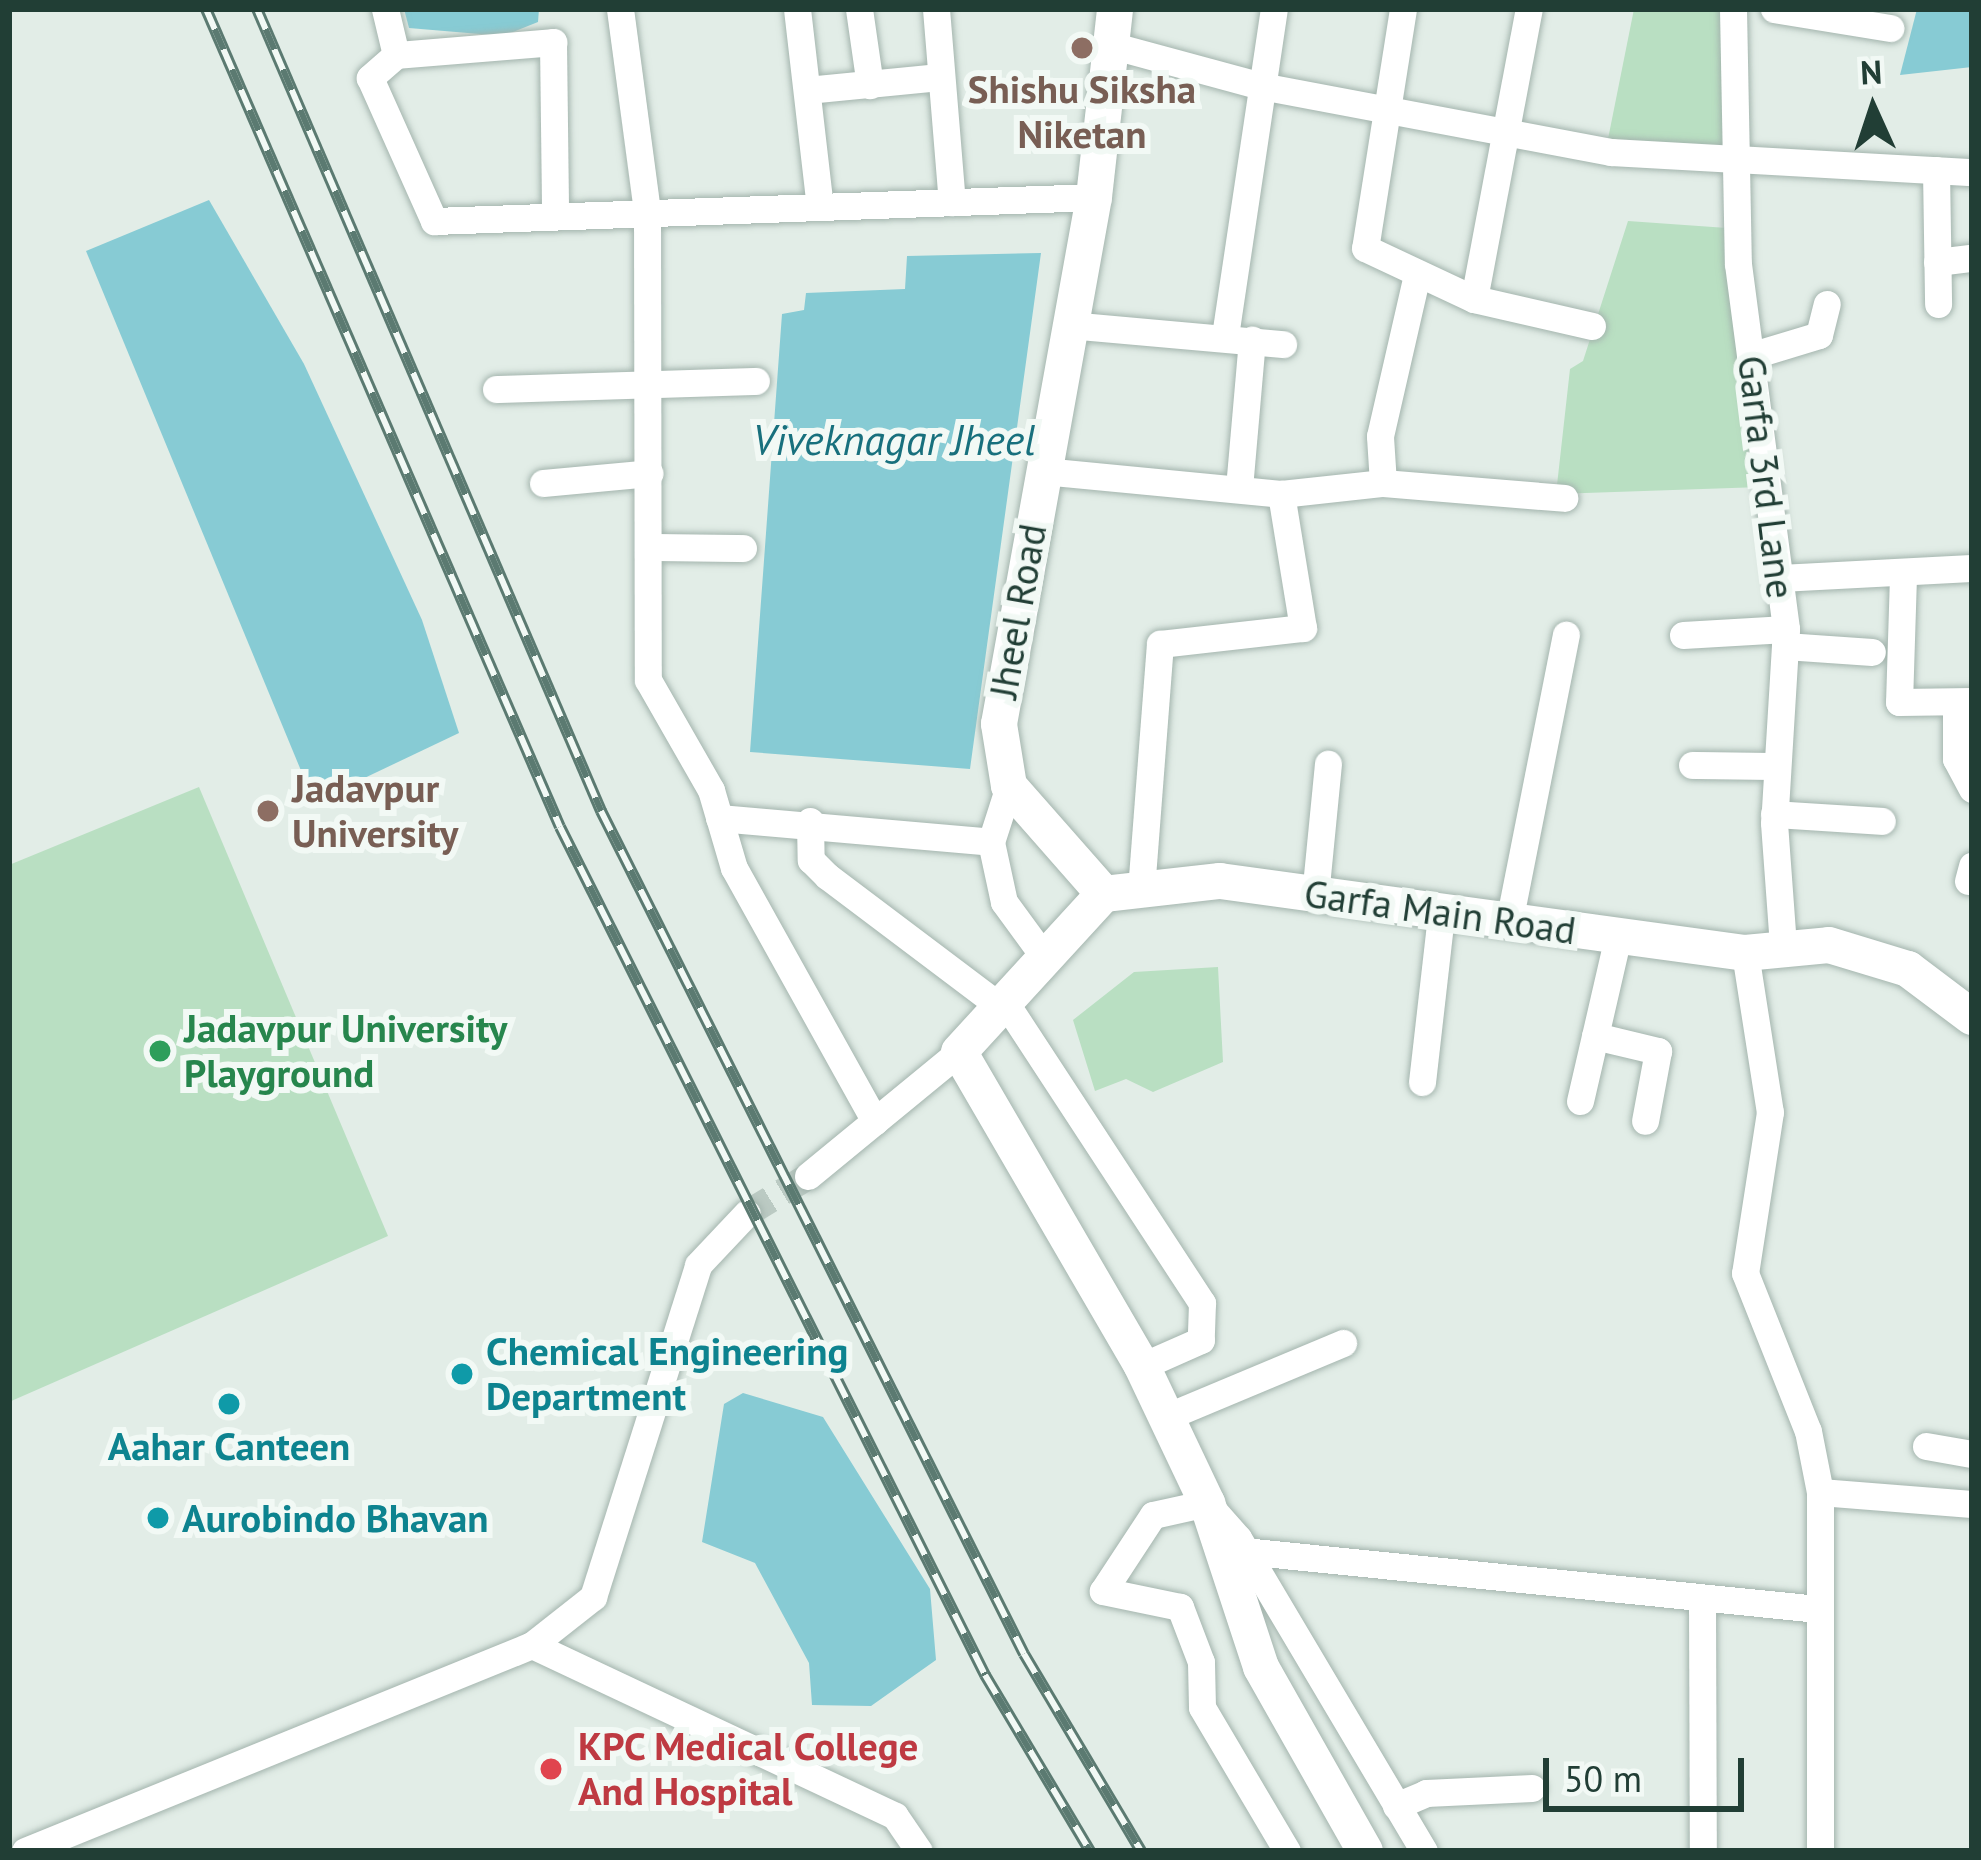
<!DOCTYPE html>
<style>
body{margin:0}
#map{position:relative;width:1981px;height:1860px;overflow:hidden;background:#e2ede7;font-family:"PT Sans",sans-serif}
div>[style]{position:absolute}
.green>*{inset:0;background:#b9dfc2}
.water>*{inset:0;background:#87cbd4}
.street-tunnel>*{height:27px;margin-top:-13.5px;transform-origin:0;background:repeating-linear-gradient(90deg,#bbcac3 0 27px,transparent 0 41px)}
.roads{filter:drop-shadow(0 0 3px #a4b5ae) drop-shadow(0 0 3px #a4b5ae)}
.street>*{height:27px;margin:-13.5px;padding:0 13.5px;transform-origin:13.5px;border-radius:13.5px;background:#fff}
.secondary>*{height:36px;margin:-18px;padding:0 18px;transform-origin:18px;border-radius:18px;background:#fff}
.rail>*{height:12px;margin-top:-6px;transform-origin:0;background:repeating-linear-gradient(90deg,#f2f9f5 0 22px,#5b7a71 0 44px);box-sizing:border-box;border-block:3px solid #5b7a71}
.dots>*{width:33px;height:33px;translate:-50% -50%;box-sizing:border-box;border:6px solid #f2f9f5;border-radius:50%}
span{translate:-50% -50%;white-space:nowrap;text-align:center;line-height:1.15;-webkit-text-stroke:12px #f2f9f5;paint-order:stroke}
.education-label{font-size:39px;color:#785e54;font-weight:700}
.left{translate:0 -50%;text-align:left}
.street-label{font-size:39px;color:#213e35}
.leisure-label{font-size:39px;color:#27864d;font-weight:700}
.culture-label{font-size:39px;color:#0d838f;font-weight:700}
.health-label{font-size:39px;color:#be3a42;font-weight:700}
.water-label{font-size:42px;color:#18707d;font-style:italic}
.frame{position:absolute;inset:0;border:12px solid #213e35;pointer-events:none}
.north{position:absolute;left:1813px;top:48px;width:120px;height:120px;-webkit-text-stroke:9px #f2f9f5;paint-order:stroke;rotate:357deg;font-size:33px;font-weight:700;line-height:48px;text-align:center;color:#213e35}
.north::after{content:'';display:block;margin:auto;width:42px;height:54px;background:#213e35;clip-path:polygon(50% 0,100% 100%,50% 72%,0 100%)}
.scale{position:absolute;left:1543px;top:1758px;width:201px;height:54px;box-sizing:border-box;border:6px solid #213e35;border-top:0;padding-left:15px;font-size:36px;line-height:42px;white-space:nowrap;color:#213e35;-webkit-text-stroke:9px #f2f9f5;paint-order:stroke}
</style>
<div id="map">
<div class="green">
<i style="clip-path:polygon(1634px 9px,1726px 9px,1730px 145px,1606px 149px)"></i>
<i style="clip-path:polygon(1628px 221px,1727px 228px,1761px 487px,1556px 494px,1570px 369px,1583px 361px)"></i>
<i style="clip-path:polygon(199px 787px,388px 1236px,9px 1402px,9px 865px)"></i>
<i style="clip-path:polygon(1218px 967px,1223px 1062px,1153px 1092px,1126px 1079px,1095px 1091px,1073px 1020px,1134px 972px)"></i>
</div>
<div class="water">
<i style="clip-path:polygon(404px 9px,539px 9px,538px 22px,503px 36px,409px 28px)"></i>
<i style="clip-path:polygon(1917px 9px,1972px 9px,1972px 67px,1900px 75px)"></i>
<i style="clip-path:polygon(209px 200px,304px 364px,422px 620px,459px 733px,314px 802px,86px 251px)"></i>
<i style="clip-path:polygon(1041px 253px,970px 769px,750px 752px,782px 314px,804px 310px,806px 293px,905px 289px,907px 256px)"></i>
<i style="clip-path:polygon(743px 1393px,823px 1417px,930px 1589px,936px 1660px,871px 1706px,812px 1705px,809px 1663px,755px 1563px,702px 1542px,724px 1404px)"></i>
</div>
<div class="street-tunnel">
<i style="left:747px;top:1213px;width:71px;rotate:-31.2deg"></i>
</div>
<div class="roads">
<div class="street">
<i style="left:385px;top:9px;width:47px;rotate:76.6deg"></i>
<i style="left:396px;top:55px;width:35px;rotate:139deg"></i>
<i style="left:370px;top:78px;width:157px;rotate:65.9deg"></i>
<i style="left:434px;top:221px;width:660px;rotate:-2.08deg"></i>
<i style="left:620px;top:9px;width:204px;rotate:82.4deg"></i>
<i style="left:647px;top:211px;width:469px;rotate:89.9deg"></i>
<i style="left:648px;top:680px;width:127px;rotate:60.2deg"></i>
<i style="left:711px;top:790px;width:81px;rotate:73.6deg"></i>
<i style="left:734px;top:868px;width:290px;rotate:60.9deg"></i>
<i style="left:797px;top:9px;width:199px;rotate:83.4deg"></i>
<i style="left:859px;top:9px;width:77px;rotate:81.8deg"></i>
<i style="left:936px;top:9px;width:194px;rotate:85.3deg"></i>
<i style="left:1403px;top:9px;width:242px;rotate:99deg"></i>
<i style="left:1365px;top:248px;width:120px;rotate:25.1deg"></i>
<i style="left:1474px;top:299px;width:121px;rotate:12.9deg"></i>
<i style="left:1733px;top:9px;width:255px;rotate:88.9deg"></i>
<i style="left:1738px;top:264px;width:368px;rotate:82.5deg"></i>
<i style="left:1786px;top:629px;width:194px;rotate:93.5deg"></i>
<i style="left:1774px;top:823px;width:122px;rotate:85.8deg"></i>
<i style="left:1774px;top:9px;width:118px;rotate:9.3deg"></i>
<i style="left:1114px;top:46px;width:152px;rotate:15.2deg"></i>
<i style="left:1261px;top:86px;width:356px;rotate:10.7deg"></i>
<i style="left:1611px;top:152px;width:362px;rotate:3.2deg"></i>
<i style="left:396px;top:55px;width:158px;rotate:-4.7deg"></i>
<i style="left:553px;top:42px;width:173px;rotate:89.3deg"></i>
<i style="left:807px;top:90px;width:133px;rotate:-5.6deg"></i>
<i style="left:1936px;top:170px;width:134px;rotate:89.1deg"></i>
<i style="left:1937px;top:262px;width:35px;rotate:-7deg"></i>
<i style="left:1474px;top:299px;width:295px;rotate:-79.3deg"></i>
<i style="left:1068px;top:325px;width:216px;rotate:5.1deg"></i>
<i style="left:1225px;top:336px;width:331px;rotate:-81.5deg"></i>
<i style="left:1750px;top:356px;width:72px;rotate:-16.9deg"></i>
<i style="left:1819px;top:335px;width:32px;rotate:-76deg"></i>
<i style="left:496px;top:389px;width:260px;rotate:-1.8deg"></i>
<i style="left:1043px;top:471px;width:239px;rotate:5.5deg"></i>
<i style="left:1281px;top:494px;width:103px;rotate:-6.2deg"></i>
<i style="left:1383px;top:483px;width:182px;rotate:4.7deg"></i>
<i style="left:543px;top:483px;width:107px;rotate:-5.3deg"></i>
<i style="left:1383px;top:483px;width:47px;rotate:-93.7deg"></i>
<i style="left:1380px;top:436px;width:166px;rotate:-77.1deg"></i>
<i style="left:1239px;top:488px;width:149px;rotate:-85deg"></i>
<i style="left:648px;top:547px;width:95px;rotate:0.6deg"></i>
<i style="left:1903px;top:576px;width:126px;rotate:91.8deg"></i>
<i style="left:1899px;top:702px;width:73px;rotate:-0.8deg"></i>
<i style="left:1779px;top:578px;width:193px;rotate:-3deg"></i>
<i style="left:1683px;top:635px;width:103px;rotate:-3.3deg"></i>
<i style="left:1785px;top:646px;width:87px;rotate:3.9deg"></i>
<i style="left:1956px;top:703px;width:56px;rotate:90deg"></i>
<i style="left:1956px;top:759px;width:34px;rotate:62deg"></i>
<i style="left:1692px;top:765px;width:85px;rotate:0.7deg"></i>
<i style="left:1009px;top:786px;width:59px;rotate:107.8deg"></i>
<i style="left:991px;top:842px;width:61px;rotate:77.8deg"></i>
<i style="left:1004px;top:902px;width:69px;rotate:53.8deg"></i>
<i style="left:1774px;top:814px;width:108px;rotate:3.7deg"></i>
<i style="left:719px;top:818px;width:273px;rotate:5deg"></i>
<i style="left:810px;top:821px;width:39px;rotate:89deg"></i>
<i style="left:811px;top:860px;width:23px;rotate:45deg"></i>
<i style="left:827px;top:876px;width:218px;rotate:37deg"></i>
<i style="left:1968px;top:881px;width:16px;rotate:-75deg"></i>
<i style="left:1141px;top:890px;width:247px;rotate:-85.6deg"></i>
<i style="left:1160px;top:644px;width:144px;rotate:-6.4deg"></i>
<i style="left:1303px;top:628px;width:136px;rotate:-99.3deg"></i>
<i style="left:1315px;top:896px;width:133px;rotate:-84.4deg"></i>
<i style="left:1509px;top:922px;width:293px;rotate:-78.8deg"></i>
<i style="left:1745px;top:953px;width:161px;rotate:81.1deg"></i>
<i style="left:1770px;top:1112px;width:163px;rotate:98.8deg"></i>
<i style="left:1745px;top:1273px;width:170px;rotate:68.3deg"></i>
<i style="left:1808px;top:1431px;width:62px;rotate:78.9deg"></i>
<i style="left:1820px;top:1492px;width:359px;rotate:90deg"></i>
<i style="left:1005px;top:1002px;width:360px;rotate:56.8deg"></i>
<i style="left:1202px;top:1303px;width:37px;rotate:92deg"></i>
<i style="left:1201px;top:1340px;width:64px;rotate:156.2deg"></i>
<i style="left:1595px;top:1036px;width:65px;rotate:13.4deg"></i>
<i style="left:1658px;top:1051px;width:71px;rotate:100.5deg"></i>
<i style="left:1422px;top:1082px;width:169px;rotate:-83.5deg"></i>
<i style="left:1580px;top:1101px;width:169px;rotate:-77deg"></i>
<i style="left:808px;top:1176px;width:195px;rotate:-39.4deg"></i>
<i style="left:1166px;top:1417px;width:192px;rotate:-22.7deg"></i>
<i style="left:1926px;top:1446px;width:47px;rotate:9.9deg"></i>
<i style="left:1820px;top:1492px;width:152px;rotate:4.5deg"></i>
<i style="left:1244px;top:1551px;width:577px;rotate:5.77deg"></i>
<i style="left:1702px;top:1604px;width:247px;rotate:89.8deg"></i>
<i style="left:532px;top:1645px;width:401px;rotate:25.2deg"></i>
<i style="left:895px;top:1816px;width:42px;rotate:55.6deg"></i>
<i style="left:1396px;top:1806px;width:33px;rotate:-23deg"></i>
<i style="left:1426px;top:1793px;width:106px;rotate:-2.7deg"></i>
<i style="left:25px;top:1851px;width:547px;rotate:-22.11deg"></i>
<i style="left:532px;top:1645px;width:78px;rotate:-38.2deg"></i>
<i style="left:593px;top:1597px;width:348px;rotate:-72.4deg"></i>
<i style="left:698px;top:1265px;width:71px;rotate:-46.7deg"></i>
<i style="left:1287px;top:1851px;width:167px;rotate:-120.6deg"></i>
<i style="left:1202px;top:1707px;width:45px;rotate:-91.3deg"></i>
<i style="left:1201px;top:1662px;width:59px;rotate:-110.9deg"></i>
<i style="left:1180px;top:1607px;width:79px;rotate:-168.3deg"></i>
<i style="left:1103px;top:1591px;width:91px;rotate:-56.7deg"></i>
<i style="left:1153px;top:1515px;width:55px;rotate:-12.5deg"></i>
<i style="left:1207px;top:1503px;width:47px;rotate:48.5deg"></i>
<i style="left:1238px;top:1538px;width:364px;rotate:59.3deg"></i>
</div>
<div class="secondary">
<i style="left:1104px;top:894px;width:144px;rotate:-131.3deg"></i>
<i style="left:1009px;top:786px;width:63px;rotate:-99.2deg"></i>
<i style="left:999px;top:724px;width:535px;rotate:-79.78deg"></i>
<i style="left:1094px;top:197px;width:189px;rotate:-83.6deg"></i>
<i style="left:1365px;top:1851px;width:211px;rotate:-119.5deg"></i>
<i style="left:1261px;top:1667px;width:173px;rotate:-108.2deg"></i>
<i style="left:1207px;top:1503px;width:152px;rotate:-115.4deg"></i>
<i style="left:1142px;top:1366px;width:363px;rotate:-120.2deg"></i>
<i style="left:959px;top:1052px;width:214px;rotate:-47.5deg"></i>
<i style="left:1104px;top:894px;width:117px;rotate:-6.4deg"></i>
<i style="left:1220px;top:881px;width:530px;rotate:7.81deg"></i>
<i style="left:1745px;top:953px;width:84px;rotate:-5.4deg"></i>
<i style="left:1829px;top:945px;width:83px;rotate:16.9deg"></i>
<i style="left:1908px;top:969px;width:80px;rotate:36.9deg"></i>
</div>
</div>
<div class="rail">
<i style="left:206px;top:9px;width:891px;rotate:66.6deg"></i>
<i style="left:560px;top:827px;width:949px;rotate:63.38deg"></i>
<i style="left:985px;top:1675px;width:205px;rotate:59.2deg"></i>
<i style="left:257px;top:9px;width:873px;rotate:66.78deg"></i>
<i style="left:601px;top:811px;width:943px;rotate:63.35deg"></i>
<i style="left:1024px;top:1654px;width:229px;rotate:59.3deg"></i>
</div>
<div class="dots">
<i style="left:1082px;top:48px;background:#8d6e63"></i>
<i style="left:268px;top:811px;background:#8d6e63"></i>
<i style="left:160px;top:1051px;background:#2e9e5b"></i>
<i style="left:462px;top:1374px;background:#0f9aa8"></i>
<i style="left:229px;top:1404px;background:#0f9aa8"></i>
<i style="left:158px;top:1518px;background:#0f9aa8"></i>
<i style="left:551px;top:1769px;background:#e0444e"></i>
</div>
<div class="education-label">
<span style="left:1082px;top:112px">Shishu Siksha<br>Niketan</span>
<span class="left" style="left:292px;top:811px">Jadavpur<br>University</span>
</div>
<div class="street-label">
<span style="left:1766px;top:477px;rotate:83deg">Garfa 3rd Lane</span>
<span style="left:1018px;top:611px;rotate:-80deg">Jheel Road</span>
<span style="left:1440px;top:912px;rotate:8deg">Garfa Main Road</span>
</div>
<div class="leisure-label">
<span class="left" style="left:184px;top:1051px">Jadavpur University<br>Playground</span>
</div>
<div class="culture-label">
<span class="left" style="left:486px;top:1374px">Chemical Engineering<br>Department</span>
<span style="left:229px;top:1446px">Aahar Canteen</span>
<span class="left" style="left:182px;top:1518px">Aurobindo Bhavan</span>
</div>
<div class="health-label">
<span class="left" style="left:578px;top:1769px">KPC Medical College<br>And Hospital</span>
</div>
<div class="water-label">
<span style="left:894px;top:440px">Viveknagar Jheel</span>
</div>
<div class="frame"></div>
<div class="north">N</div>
<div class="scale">50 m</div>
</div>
